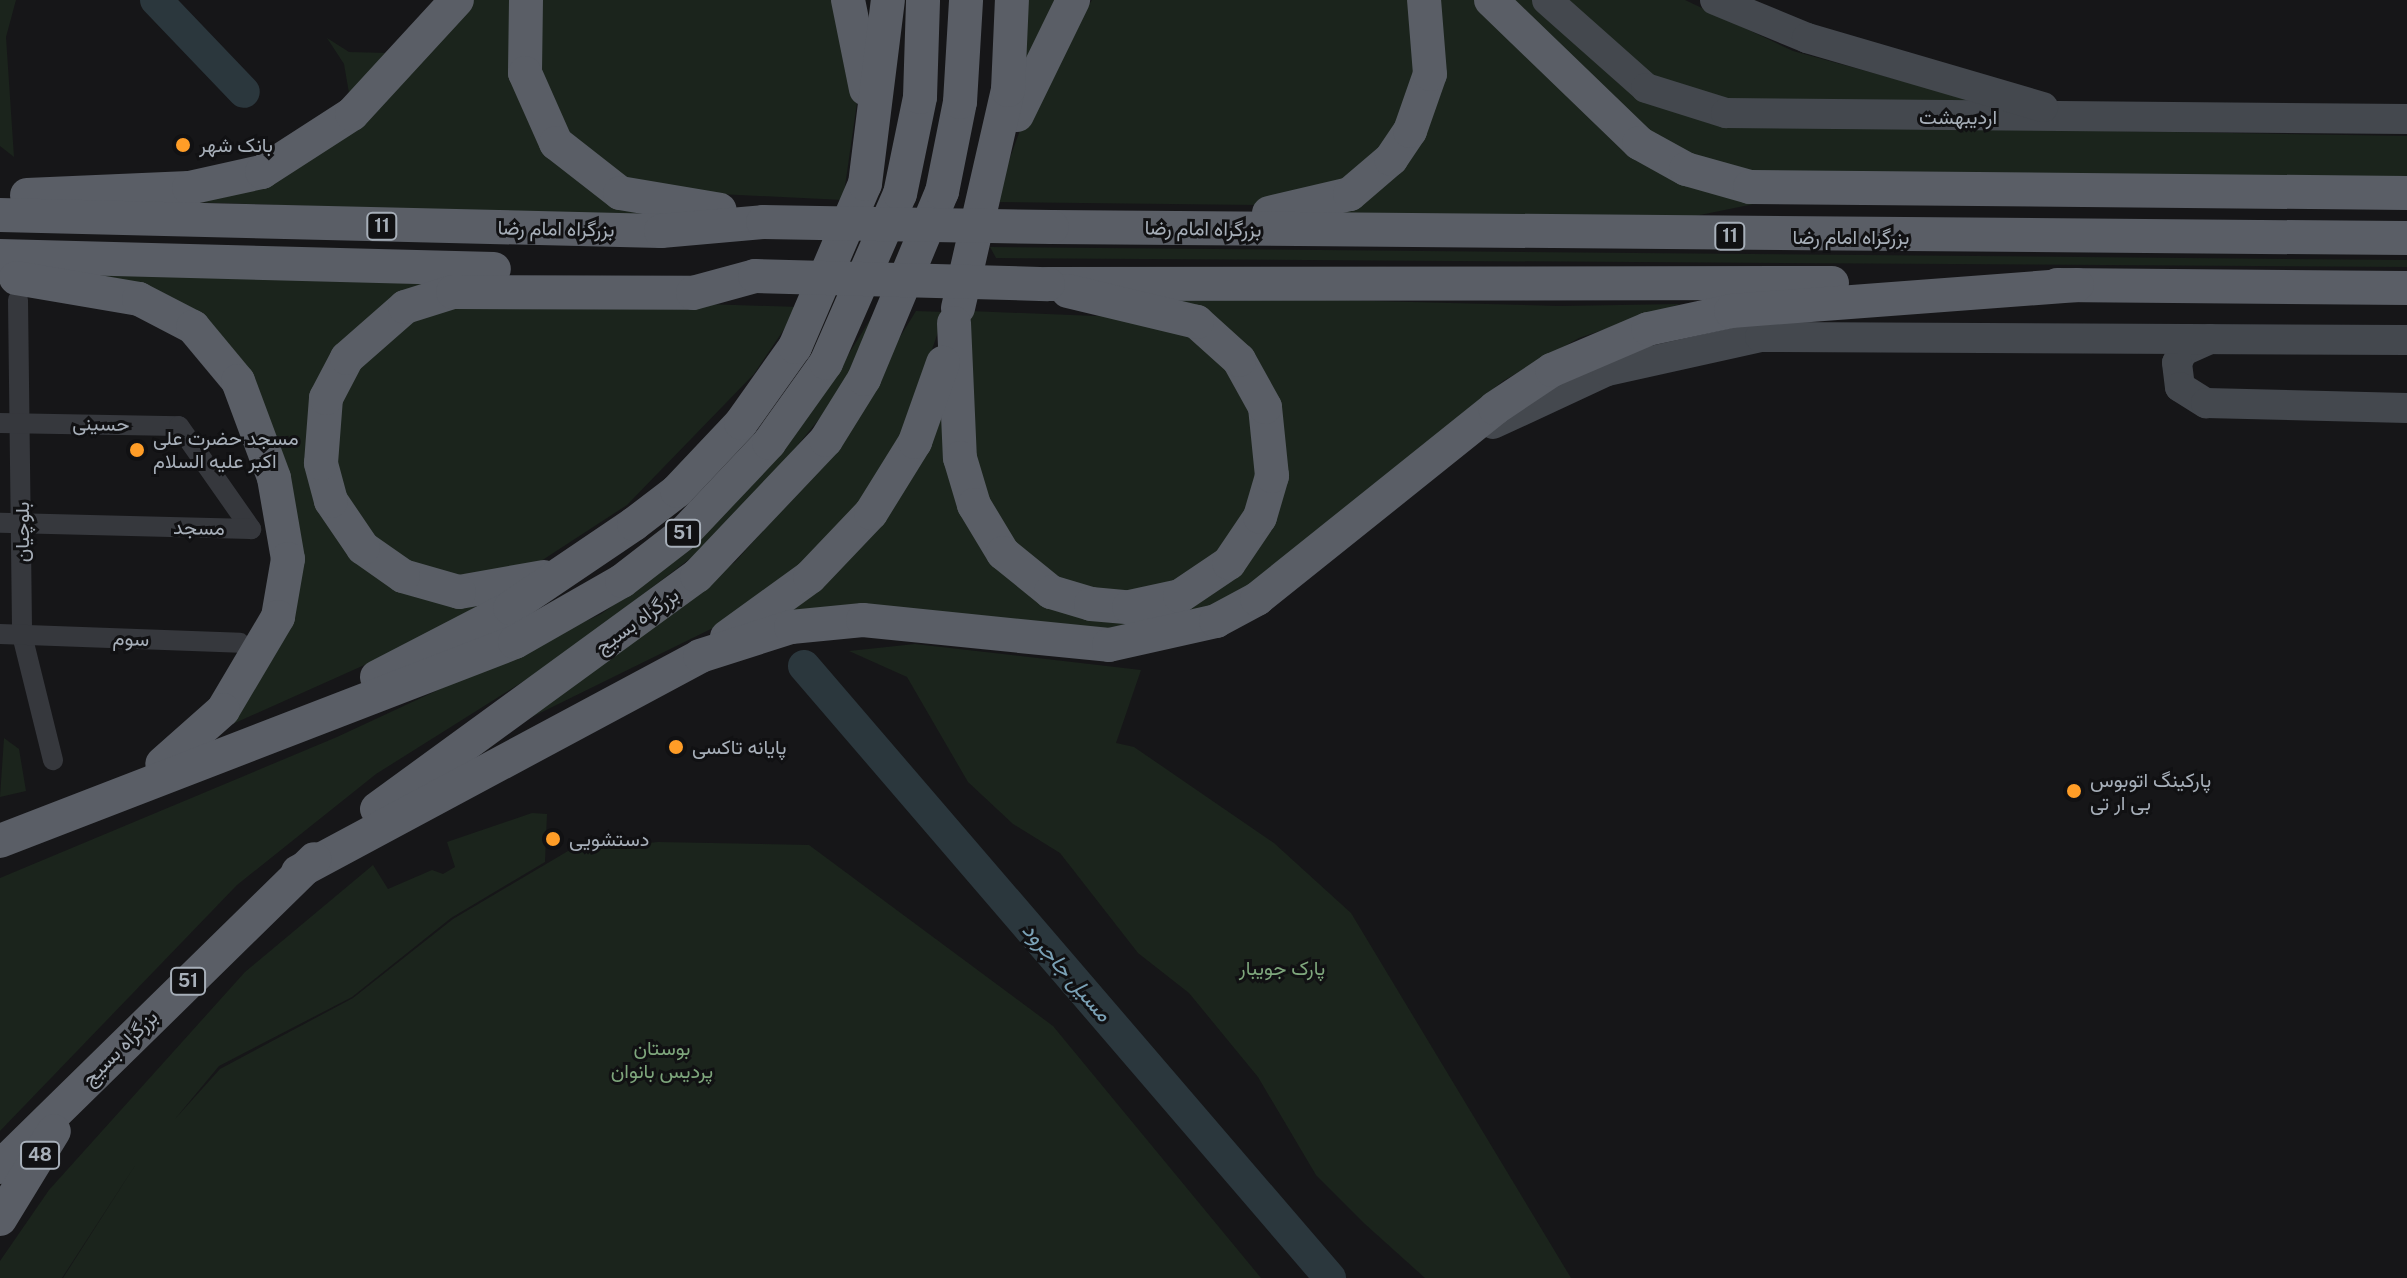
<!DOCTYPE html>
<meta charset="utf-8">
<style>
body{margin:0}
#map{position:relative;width:2407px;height:1278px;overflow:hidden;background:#161618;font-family:"Public Sans",Vazirmatn,sans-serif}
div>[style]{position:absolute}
.green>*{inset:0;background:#1b241c}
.river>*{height:32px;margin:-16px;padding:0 16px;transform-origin:16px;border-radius:16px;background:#2b373d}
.minor>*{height:20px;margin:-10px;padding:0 10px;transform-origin:10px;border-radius:10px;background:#36383d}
.secondary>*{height:30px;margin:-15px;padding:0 15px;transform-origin:15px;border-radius:15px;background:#44484e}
.trunk>*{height:34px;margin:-17px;padding:0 17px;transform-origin:17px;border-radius:17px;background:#5a5e66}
.trunk-bridge>*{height:34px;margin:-17px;padding:0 17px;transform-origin:17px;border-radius:17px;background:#5a5e66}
.dots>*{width:22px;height:22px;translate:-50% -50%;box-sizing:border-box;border:4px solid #111113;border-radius:50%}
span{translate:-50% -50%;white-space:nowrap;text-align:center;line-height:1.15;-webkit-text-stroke:6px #111113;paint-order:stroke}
.shield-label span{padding:2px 6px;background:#111113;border:2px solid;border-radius:6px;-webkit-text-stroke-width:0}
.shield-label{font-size:18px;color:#a7afb9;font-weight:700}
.street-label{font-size:20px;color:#a7afb9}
.poi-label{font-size:20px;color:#a7afb9}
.left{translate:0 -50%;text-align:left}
.park-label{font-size:20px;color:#7ea67c}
.water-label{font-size:22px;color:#7ba2b7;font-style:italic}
</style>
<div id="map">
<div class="green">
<i style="clip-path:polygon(0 0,16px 0,6px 37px,14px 157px,0 146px)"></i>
<i style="clip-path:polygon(470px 0,516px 0,520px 94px,675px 218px,125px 200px,264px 181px)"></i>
<i style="clip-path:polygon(535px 0,839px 0,859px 89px,843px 200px,638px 190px,555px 127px,530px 20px)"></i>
<i style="clip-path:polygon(1025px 0,1056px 0,1023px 65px)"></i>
<i style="clip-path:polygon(1092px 0,1414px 0,1421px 86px,1365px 174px,1257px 205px,994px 202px,1032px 97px)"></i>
<i style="clip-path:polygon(1432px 0,1480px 0,1530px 51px,1759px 203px,1695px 216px,1322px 214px,1392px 172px)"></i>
<i style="clip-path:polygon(1502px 0,1532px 0,1618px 83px,1710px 124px,2407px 136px,2407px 179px,1753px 174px,1664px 145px)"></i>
<i style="clip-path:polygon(1564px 0,1685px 0,1793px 51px,1994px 106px,1740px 103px,1661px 83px)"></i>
<i style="clip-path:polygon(327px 38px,349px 52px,388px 53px,349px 93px,344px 64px)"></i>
<i style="clip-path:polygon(990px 247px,2407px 260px,2407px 267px,996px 258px)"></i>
<i style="clip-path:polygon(47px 269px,554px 284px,440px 288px,329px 373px,341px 535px,489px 599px,418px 641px,206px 736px,287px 622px,240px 364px)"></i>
<i style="clip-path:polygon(1108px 294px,1559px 306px,1680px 304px,1579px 338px,1503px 381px,1230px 601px,1153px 631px,782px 617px,947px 377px,973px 522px,1120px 617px,1259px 532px,1251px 362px)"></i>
<i style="clip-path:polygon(431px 306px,705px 304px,799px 307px,754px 374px,627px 505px,541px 561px,485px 581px,393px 564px,338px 493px,336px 399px,346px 374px)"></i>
<i style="clip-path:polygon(876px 310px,886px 311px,833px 402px,729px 529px,551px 664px,376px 774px,237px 885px,0 1131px,0 878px,337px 737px,601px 614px,667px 567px,835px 376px)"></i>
<i style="clip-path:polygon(916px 311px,945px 312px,904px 430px,857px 509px,811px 557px,715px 627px,475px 745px,735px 562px,819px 468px)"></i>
<i style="clip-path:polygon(970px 311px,1170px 319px,1250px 392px,1260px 491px,1219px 560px,1135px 599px,1034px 572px,972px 474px)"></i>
<i style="clip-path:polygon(915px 644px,1141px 670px,1116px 743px,1134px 747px,1274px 843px,1351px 913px,1571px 1278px,1425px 1278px,1365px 1224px,1316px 1175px,1258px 1077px,1189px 993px,1138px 953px,1060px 853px,1013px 824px,968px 782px,907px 677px,849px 651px)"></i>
<i style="clip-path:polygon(4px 738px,19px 749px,26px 791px,0 797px)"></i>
<i style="clip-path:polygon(532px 813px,547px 814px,545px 862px,451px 918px,352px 997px,219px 1066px,175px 1119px,220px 1069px,353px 998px,453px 919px,568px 851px,658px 842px,809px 845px,1053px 1026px,1261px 1278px,63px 1278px,136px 1164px,62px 1278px,0 1278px,0 1261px,49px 1190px,245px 972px,373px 865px,388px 889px,432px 870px,443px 874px,455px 867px,447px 842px)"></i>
</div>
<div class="river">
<i style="left:156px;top:0;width:127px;rotate:46.3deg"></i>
<i style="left:804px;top:666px;width:807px;rotate:49.32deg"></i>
</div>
<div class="minor">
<i style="left:18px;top:300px;width:335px;rotate:89.3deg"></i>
<i style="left:22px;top:635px;width:129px;rotate:76.1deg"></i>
<i style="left:0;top:423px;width:179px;rotate:1deg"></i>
<i style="left:179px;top:426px;width:126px;rotate:55deg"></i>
<i style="left:251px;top:529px;width:251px;rotate:-178.6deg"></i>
<i style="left:0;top:634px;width:240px;rotate:2.1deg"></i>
</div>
<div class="secondary">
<i style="left:1547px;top:0;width:132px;rotate:41.6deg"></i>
<i style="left:1646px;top:88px;width:84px;rotate:17.4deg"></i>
<i style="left:1726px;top:113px;width:681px;rotate:0.5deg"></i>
<i style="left:1715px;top:0;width:100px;rotate:22.4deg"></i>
<i style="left:1807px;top:38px;width:246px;rotate:16.3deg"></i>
<i style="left:2210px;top:339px;width:30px;rotate:156deg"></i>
<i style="left:2183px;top:351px;width:13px;rotate:117deg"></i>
<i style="left:2177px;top:363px;width:24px;rotate:83deg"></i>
<i style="left:2180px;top:387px;width:31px;rotate:32deg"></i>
<i style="left:2206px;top:403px;width:201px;rotate:1.4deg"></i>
<i style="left:1493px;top:424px;width:126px;rotate:-24.9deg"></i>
<i style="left:1607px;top:371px;width:157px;rotate:-12.5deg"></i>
<i style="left:1760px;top:337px;width:647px;rotate:0.27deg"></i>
</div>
<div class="trunk">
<i style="left:526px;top:0;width:73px;rotate:90.8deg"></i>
<i style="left:525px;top:73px;width:77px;rotate:66.1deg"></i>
<i style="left:556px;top:143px;width:81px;rotate:38deg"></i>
<i style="left:620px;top:193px;width:101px;rotate:9.6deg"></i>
<i style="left:848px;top:0;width:91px;rotate:78.6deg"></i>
<i style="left:1491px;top:0;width:206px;rotate:44deg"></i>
<i style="left:1639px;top:143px;width:54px;rotate:29deg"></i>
<i style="left:1686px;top:169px;width:66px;rotate:15.7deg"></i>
<i style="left:1750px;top:187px;width:657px;rotate:0.52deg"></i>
<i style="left:1017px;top:115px;width:128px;rotate:-64deg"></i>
<i style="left:27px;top:195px;width:162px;rotate:-2.5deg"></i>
<i style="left:189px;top:188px;width:75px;rotate:-12.4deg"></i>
<i style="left:262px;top:172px;width:107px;rotate:-32.8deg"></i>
<i style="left:352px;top:114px;width:155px;rotate:-47.4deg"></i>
<i style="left:1269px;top:213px;width:83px;rotate:-13.2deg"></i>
<i style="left:1350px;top:194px;width:54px;rotate:-40.5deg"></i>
<i style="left:1391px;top:159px;width:34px;rotate:-56deg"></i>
<i style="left:1410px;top:131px;width:60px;rotate:-70.7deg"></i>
<i style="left:1430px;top:74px;width:74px;rotate:-94.6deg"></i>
<i style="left:0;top:215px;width:661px;rotate:1.39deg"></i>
<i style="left:661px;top:231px;width:102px;rotate:-5deg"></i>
<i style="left:1052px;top:227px;width:1355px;rotate:0.47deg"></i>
<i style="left:0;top:256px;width:494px;rotate:1.5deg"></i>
<i style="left:16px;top:278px;width:125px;rotate:9.7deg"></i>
<i style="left:139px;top:299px;width:61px;rotate:27.4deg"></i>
<i style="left:193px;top:327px;width:70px;rotate:50.2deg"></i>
<i style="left:238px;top:381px;width:103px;rotate:69.6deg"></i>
<i style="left:274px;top:478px;width:82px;rotate:80.2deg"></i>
<i style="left:288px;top:559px;width:59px;rotate:99.8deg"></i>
<i style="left:278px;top:617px;width:108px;rotate:120.6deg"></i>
<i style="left:223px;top:710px;width:81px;rotate:138.5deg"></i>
<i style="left:1048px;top:284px;width:784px;rotate:-0.07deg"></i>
<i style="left:2057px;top:285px;width:350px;rotate:0.5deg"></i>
<i style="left:958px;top:308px;width:224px;rotate:-77.1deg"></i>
<i style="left:1008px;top:90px;width:90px;rotate:-87.5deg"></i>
<i style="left:954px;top:323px;width:135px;rotate:87.5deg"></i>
<i style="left:960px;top:458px;width:49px;rotate:73.4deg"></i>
<i style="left:974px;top:505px;width:56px;rotate:58.9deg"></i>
<i style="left:1003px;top:553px;width:62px;rotate:39.1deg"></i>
<i style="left:1051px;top:592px;width:42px;rotate:16.7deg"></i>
<i style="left:1091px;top:604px;width:38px;rotate:5deg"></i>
<i style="left:1129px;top:607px;width:52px;rotate:-12.2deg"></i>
<i style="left:1180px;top:596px;width:59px;rotate:-34deg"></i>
<i style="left:1229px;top:563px;width:55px;rotate:-56deg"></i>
<i style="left:1260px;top:517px;width:43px;rotate:-73.7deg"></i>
<i style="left:1272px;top:476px;width:69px;rotate:-95.8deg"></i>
<i style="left:1265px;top:407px;width:54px;rotate:-119deg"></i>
<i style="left:1239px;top:360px;width:57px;rotate:-137.9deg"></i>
<i style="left:1197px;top:322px;width:133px;rotate:-166.5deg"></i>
<i style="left:544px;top:577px;width:86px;rotate:170deg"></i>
<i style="left:459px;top:592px;width:58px;rotate:-164.1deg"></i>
<i style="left:403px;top:576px;width:49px;rotate:-145deg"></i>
<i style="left:363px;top:548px;width:57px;rotate:-124.2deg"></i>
<i style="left:331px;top:501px;width:39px;rotate:-105deg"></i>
<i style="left:321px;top:463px;width:65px;rotate:-85.6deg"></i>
<i style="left:326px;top:398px;width:45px;rotate:-62.3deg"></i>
<i style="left:347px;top:358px;width:77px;rotate:-41.3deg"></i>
<i style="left:405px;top:307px;width:50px;rotate:-17.4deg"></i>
<i style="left:453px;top:292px;width:240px;rotate:0.2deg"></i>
<i style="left:693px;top:293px;width:64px;rotate:-15.3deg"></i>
<i style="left:727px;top:637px;width:102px;rotate:-35.9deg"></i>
<i style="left:810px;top:577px;width:88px;rotate:-46.4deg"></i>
<i style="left:871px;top:513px;width:84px;rotate:-58.2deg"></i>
<i style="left:915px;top:442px;width:84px;rotate:-70.5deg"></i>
<i style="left:377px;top:677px;width:150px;rotate:-27.4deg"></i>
<i style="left:510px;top:608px;width:150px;rotate:-34.1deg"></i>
<i style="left:634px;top:524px;width:54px;rotate:-37.5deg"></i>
<i style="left:677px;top:491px;width:93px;rotate:-46.7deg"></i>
<i style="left:741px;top:423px;width:93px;rotate:-54.6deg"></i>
<i style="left:795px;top:347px;width:177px;rotate:-66.8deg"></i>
<i style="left:865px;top:184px;width:185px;rotate:-82.9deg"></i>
<i style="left:377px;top:809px;width:396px;rotate:-36.1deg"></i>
<i style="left:697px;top:576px;width:187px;rotate:-46.5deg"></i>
<i style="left:826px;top:440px;width:72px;rotate:-58.1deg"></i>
<i style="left:864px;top:379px;width:203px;rotate:-67.4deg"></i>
<i style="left:942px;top:192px;width:92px;rotate:-78.7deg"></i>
<i style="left:960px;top:102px;width:102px;rotate:-86.6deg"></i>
<i style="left:0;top:841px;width:552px;rotate:-21.13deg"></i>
<i style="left:515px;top:642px;width:123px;rotate:-29.7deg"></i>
<i style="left:622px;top:581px;width:78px;rotate:-37.7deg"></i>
<i style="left:684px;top:533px;width:124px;rotate:-46.6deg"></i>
<i style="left:769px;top:443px;width:98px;rotate:-54.5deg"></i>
<i style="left:826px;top:363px;width:184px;rotate:-66.4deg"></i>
<i style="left:900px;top:194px;width:99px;rotate:-78.3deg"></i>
<i style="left:920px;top:97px;width:97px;rotate:-88.2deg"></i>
<i style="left:298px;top:872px;width:456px;rotate:-28.2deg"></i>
<i style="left:700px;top:656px;width:96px;rotate:-17.7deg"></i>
<i style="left:791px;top:627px;width:72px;rotate:-5.6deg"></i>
<i style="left:863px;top:620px;width:247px;rotate:5.8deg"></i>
<i style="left:1109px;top:645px;width:110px;rotate:-12.6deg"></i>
<i style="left:1216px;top:621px;width:47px;rotate:-28.2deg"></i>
<i style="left:1257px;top:599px;width:305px;rotate:-38.7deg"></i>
<i style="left:1495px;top:408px;width:69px;rotate:-33.7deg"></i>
<i style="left:1552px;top:370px;width:104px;rotate:-23.1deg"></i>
<i style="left:1648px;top:329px;width:85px;rotate:-12.2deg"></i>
<i style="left:1731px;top:311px;width:347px;rotate:-4.3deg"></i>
<i style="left:0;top:1167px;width:440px;rotate:-44.4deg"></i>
<i style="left:0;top:1219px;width:103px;rotate:-58.5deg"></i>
</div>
<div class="trunk-bridge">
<i style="left:763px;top:222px;width:289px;rotate:1deg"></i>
<i style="left:755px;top:276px;width:293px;rotate:1.6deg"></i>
</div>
<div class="dots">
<i style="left:183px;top:145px;background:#ff9d27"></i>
<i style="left:137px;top:450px;background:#ff9d27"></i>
<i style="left:676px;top:747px;background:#ff9d27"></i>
<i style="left:2074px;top:791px;background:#ff9d27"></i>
<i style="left:553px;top:839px;background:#ff9d27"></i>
</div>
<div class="shield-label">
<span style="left:382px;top:226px">11</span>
<span style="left:1730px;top:236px">11</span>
<span style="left:683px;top:533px">51</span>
<span style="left:188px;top:981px">51</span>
<span style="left:40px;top:1155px">48</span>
</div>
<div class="street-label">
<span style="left:1958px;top:117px">اردیبهشت</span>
<span style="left:556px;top:229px;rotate:1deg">بزرگراه امام رضا</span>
<span style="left:1203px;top:229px;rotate:1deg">بزرگراه امام رضا</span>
<span style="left:1851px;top:237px">بزرگراه امام رضا</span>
<span style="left:101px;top:424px;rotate:1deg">حسینی</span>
<span style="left:199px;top:528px;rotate:1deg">مسجد</span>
<span style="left:22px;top:532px;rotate:-90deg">بلوچیان</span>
<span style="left:637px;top:621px;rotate:-36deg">بزرگراه بسیج</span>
<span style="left:131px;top:639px;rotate:2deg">سوم</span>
<span style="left:120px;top:1048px;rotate:-45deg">بزرگراه بسیج</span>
</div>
<div class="poi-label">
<span class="left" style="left:199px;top:145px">بانک شهر</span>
<span class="left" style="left:153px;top:450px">مسجد حضرت علی<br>اکبر علیه السلام</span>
<span class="left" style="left:692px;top:747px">پایانه تاکسی</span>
<span class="left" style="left:2090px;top:792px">پارکینگ اتوبوس<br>بی ار تی</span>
<span class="left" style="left:569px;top:839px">دستشویی</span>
</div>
<div class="park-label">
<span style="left:1282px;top:968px">پارک جویبار</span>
<span style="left:662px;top:1060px">بوستان<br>پردیس بانوان</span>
</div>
<div class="water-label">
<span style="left:1067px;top:972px;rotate:49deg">مسیل جاجرود</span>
</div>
</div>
